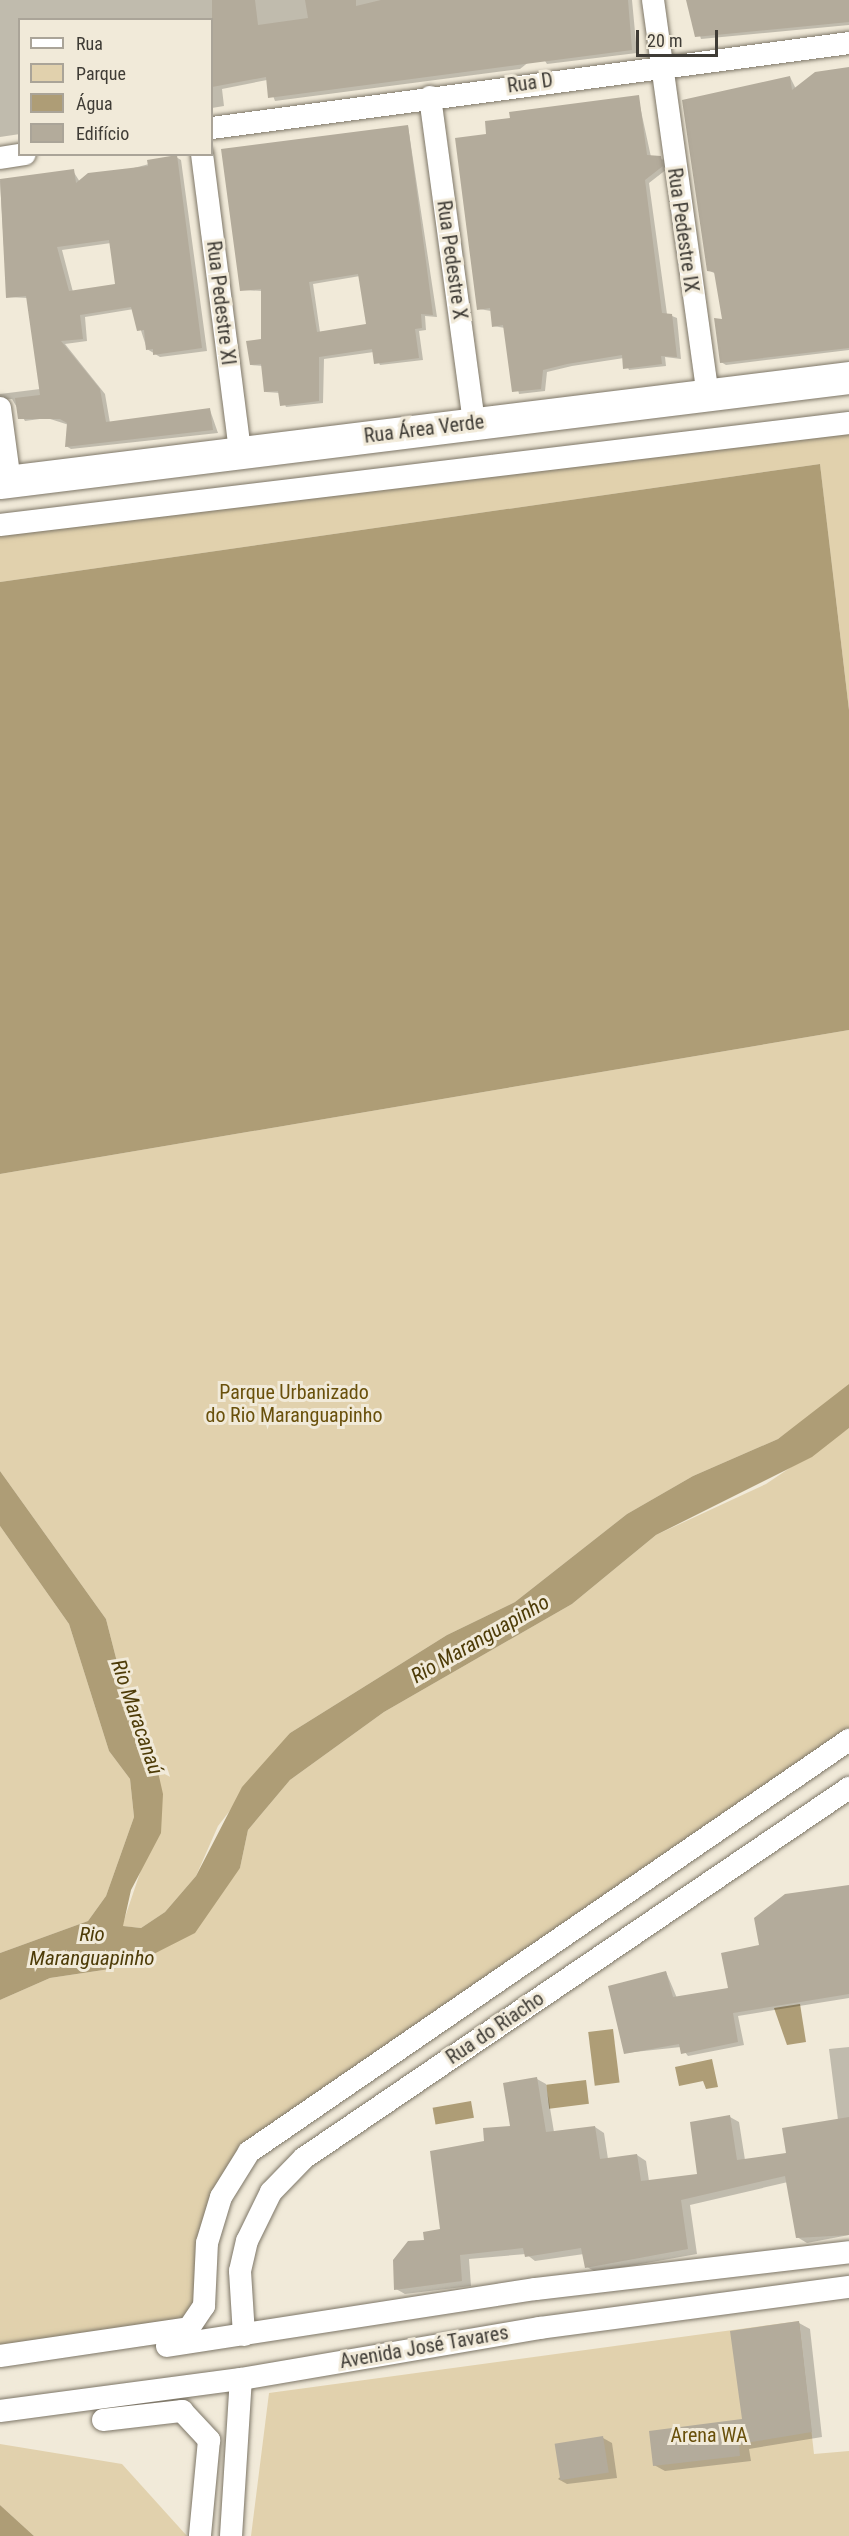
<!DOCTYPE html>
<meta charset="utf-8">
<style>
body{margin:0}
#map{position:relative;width:849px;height:2536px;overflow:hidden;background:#f1ead9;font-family:"Roboto Condensed",sans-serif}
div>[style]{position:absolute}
.green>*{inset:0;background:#e1d1ad}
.water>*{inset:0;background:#ae9d76;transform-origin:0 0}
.shadow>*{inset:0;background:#0003}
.building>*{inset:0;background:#b3ab9b;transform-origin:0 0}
.roads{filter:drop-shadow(0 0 2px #7d7667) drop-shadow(0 0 2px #7d7667)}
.street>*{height:22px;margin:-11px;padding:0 11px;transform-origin:11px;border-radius:11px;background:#fff}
.secondary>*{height:32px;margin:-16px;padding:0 16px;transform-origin:16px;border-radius:16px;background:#fff}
span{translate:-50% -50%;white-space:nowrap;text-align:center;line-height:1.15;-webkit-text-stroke:6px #f1ead9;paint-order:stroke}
.street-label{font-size:20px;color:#3f3c36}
.park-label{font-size:20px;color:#69500b}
.water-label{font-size:21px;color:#4d3b07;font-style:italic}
.legend{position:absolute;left:18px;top:18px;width:195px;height:138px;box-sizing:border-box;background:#f1ead9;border:2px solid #aaa498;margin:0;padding:8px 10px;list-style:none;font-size:18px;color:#3f3c36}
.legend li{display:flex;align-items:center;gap:12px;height:30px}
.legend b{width:30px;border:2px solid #aaa498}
.scale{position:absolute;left:636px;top:30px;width:82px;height:27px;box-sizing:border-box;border:3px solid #3f3c36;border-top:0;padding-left:8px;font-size:18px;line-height:21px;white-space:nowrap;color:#3f3c36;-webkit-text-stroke:4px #f1ead9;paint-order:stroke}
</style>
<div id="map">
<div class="green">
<i style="clip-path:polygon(849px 423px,849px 710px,820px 464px,0 582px,0 525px)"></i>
<i style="clip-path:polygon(849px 1030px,849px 1384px,845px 1390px,778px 1439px,693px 1476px,627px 1514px,515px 1602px,447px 1635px,290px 1733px,218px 1826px,196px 1876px,165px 1912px,141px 1928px,122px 1926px,144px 1861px,156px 1763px,136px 1736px,106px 1619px,0 1471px,0 1174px)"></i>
<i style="clip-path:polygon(849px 1428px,849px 1740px,232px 2176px,198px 2319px,0 2356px,0 2000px,50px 1978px,130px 1966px,240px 1868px,248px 1830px,290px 1780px,384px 1712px,572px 1604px,656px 1535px,766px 1484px)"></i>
<i style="clip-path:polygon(0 1526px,69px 1624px,109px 1751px,130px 1779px,134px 1817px,106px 1896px,88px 1921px,0 1953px)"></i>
<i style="clip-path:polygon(799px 2321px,814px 2454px,849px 2451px,849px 2536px,251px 2536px,269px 2393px)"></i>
<i style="clip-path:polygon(0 2444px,122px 2464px,187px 2536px,34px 2536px,0 2505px)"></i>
</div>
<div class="water">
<i style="clip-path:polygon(820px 464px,849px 710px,849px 1030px,0 1174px,0 582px)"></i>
<i style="clip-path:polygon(849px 1384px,849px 1428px,812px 1457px,656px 1535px,572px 1604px,384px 1712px,290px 1780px,248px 1830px,240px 1868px,195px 1933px,130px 1966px,50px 1978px,0 2000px,0 1953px,88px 1921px,106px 1896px,134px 1817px,130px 1779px,109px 1751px,69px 1624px,0 1526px,0 1471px,106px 1619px,136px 1736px,156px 1763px,163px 1794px,161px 1833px,131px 1890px,123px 1926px,141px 1928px,165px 1912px,196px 1876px,242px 1787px,290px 1733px,447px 1635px,515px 1602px,627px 1514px,693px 1476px,778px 1439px)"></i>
<i style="clip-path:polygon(800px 2004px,806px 2042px,787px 2045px,774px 2008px)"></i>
<i style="left:613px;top:2029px;width:54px;height:25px;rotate:83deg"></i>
<i style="clip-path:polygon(712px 2059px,718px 2087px,706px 2089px,703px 2081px,679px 2086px,675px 2067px)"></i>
<i style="left:586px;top:2080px;width:24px;height:40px;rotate:83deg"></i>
<i style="left:471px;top:2101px;width:17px;height:39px;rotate:80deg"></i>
<i style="clip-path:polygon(0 2505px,34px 2536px,0 2536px)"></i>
</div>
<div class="shadow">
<i style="clip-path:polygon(0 0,632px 0,637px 53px,547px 64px,540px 53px,520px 69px,275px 101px,267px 80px,222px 89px,224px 106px,212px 108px,212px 20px,20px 20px,20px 134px,0 137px)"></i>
<i style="clip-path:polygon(690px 0,849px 0,849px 25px,701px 39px)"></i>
<i style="clip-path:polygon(849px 68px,849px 350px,726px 365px,721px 362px,723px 320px,716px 274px,708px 270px,790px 77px,796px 89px)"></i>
<i style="clip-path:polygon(638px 97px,651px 157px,665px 160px,667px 169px,649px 183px,667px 314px,677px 318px,681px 359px,665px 357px,666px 366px,629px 370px,624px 358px,572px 366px,547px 372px,545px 391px,519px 394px,505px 328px,493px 326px,491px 311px,479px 309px,487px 135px)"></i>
<i style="clip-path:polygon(evenodd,408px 126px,437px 317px,425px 316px,426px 330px,419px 331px,423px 360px,380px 365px,374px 352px,324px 359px,323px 403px,286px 407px,280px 393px,266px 392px,263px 366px,251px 365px,263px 340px,262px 291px,241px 290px,408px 126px,360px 276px,368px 326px,320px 332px,313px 284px,360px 276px)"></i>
<i style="clip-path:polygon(evenodd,176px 157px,181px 160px,207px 351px,160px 357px,147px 349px,134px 309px,85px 317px,87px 341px,65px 344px,105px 394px,110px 423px,210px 410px,218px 433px,71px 449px,66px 446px,69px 425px,47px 418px,25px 421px,12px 399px,0 400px,0 394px,40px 389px,28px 298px,7px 297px,0 181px,73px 171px,80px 182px,176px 157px,111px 243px,117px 285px,73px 292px,62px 250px,111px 243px)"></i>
<i style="clip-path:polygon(849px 1886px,849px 1998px,738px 2016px,744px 2045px,688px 2056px,681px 2047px,625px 2053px,666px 1972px,677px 1998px,730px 1989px,761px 1946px)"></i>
<i style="clip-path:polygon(849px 2047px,849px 2235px,807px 2243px,797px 2237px,788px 2182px,690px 2205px,697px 2254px,596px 2272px,587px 2267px,584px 2254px,535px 2261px,526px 2254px,469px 2259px,471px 2286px,405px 2294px,396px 2289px,426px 2241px,441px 2231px,486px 2142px,512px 2127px,537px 2079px,546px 2084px,554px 2132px,595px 2127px,604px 2133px,608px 2159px,637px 2155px,646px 2161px,649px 2181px,699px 2175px,730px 2117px,739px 2122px,745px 2160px,788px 2155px,838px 2120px,829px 2049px)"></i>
<i style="clip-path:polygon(799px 2323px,810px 2329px,822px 2437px,749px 2449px,751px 2461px,665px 2471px,654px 2465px,744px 2420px)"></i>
<i style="clip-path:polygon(603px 2438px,612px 2443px,617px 2478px,567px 2484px,558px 2479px)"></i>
</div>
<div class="building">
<i style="clip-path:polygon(212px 0,255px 0,258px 25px,308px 18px,305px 0,356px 0,356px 6px,381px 0,628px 0,632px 50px,268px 98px,266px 77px,212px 87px)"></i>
<i style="clip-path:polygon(686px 0,849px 0,849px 22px,695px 37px)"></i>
<i style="clip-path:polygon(849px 67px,849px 348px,720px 363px,714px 318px,722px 319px,714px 272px,707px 271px,682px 100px,790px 76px,792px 90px,815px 72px)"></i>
<i style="clip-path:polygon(639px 95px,647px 155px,661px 156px,663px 166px,645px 180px,662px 313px,672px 314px,677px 357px,661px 356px,662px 364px,623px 369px,622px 355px,567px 364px,543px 370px,541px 389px,512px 392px,503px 325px,492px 327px,490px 308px,477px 310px,455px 138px,486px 134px,485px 121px,510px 118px,509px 112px)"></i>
<i style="clip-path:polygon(evenodd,408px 125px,433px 315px,421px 314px,422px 328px,415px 329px,419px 358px,374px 364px,372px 349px,319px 357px,319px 401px,280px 406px,278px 391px,264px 392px,261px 364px,250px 365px,246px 341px,261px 339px,261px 289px,240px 291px,221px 149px,408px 125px,358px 274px,366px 324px,317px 332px,309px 282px,358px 274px)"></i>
<i style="clip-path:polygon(evenodd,177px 155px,202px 348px,153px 355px,153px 349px,146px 350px,144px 330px,137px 331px,131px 307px,80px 315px,83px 339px,61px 341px,100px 389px,106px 422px,210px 408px,213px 430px,65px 447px,67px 423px,60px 419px,18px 419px,15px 398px,40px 395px,26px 296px,6px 298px,0 179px,74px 169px,76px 183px,88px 173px,148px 166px,147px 160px,177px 155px,109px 240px,115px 284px,69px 291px,57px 247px,109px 240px)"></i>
<i style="clip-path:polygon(849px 1885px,849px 1994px,733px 2013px,738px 2042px,681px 2054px,679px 2044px,624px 2054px,608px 1986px,666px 1971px,673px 1997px,728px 1988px,721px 1953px,759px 1945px,754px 1918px,785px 1894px)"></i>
<i style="clip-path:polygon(537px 2077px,546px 2132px,595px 2126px,600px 2159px,637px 2154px,641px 2181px,697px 2174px,690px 2122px,730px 2115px,737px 2160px,786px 2153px,782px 2128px,849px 2117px,849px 2235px,796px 2238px,785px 2176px,681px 2200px,688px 2249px,585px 2268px,581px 2248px,525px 2257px,523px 2248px,460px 2255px,462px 2281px,394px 2290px,393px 2260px,408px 2241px,424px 2240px,423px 2232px,440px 2229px,430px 2151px,484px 2141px,483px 2128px,510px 2126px,503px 2083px)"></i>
<i style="clip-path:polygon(799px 2321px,812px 2432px,739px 2444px,740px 2456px,653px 2466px,649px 2431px,742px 2419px,730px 2331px)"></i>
<i style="left:603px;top:2436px;width:37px;height:49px;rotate:81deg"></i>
</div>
<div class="roads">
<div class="street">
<i style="left:653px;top:0;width:399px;rotate:82.1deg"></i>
<i style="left:430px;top:97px;width:328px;rotate:82.3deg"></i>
<i style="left:212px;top:128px;width:643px;rotate:-7.6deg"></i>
<i style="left:202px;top:154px;width:299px;rotate:82.7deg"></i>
<i style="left:0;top:158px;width:25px;rotate:-9deg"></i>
<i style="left:0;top:408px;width:75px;rotate:82.3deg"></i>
<i style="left:0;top:525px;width:855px;rotate:-6.85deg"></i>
<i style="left:244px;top:2335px;width:64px;rotate:-93.6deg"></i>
<i style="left:240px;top:2271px;width:31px;rotate:-77deg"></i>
<i style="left:247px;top:2241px;width:55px;rotate:-63.9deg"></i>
<i style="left:271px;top:2192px;width:47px;rotate:-45.9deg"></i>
<i style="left:304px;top:2158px;width:659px;rotate:-34.17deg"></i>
<i style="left:167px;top:2346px;width:373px;rotate:-8.8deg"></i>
<i style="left:536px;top:2289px;width:315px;rotate:-6.7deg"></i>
<i style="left:0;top:2356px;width:191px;rotate:-8.4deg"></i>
<i style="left:189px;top:2328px;width:27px;rotate:-56deg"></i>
<i style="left:204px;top:2306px;width:63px;rotate:-87.3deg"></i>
<i style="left:207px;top:2243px;width:48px;rotate:-73.1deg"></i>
<i style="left:221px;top:2197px;width:53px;rotate:-58.1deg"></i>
<i style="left:249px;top:2152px;width:728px;rotate:-34.48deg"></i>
<i style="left:0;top:2411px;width:243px;rotate:-7.6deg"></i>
<i style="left:241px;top:2379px;width:303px;rotate:-9.7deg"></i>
<i style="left:540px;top:2328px;width:312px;rotate:-7.6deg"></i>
<i style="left:103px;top:2420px;width:80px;rotate:-6.5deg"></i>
<i style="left:182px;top:2411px;width:40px;rotate:47deg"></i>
<i style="left:209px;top:2440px;width:96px;rotate:95.4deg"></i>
<i style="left:231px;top:2536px;width:157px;rotate:-86.4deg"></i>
</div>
<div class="secondary">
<i style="left:0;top:483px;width:855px;rotate:-7.05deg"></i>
</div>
</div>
<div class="street-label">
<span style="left:530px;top:83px;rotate:-8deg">Rua D</span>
<span style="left:683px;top:230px;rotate:82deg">Rua Pedestre IX</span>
<span style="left:452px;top:260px;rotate:82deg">Rua Pedestre X</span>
<span style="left:221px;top:303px;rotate:83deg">Rua Pedestre XI</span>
<span style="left:424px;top:429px;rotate:-7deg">Rua Área Verde</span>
<span style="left:495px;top:2028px;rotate:-34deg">Rua do Riacho</span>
<span style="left:424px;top:2347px;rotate:-10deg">Avenida José Tavares</span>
</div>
<div class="park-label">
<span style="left:294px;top:1404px">Parque Urbanizado<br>do Rio Maranguapinho</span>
<span style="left:709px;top:2435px">Arena WA</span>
</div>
<div class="water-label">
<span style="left:480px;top:1639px;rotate:-30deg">Rio Maranguapinho</span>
<span style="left:137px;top:1717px;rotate:71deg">Rio Maracanaú</span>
<span style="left:92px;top:1946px">Rio<br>Maranguapinho</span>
</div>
<ul class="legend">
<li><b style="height:8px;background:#fff"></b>Rua</li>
<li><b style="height:16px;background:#e1d1ad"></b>Parque</li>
<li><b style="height:16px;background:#ae9d76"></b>Água</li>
<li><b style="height:16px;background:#b3ab9b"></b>Edifício</li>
</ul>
<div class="scale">20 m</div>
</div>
